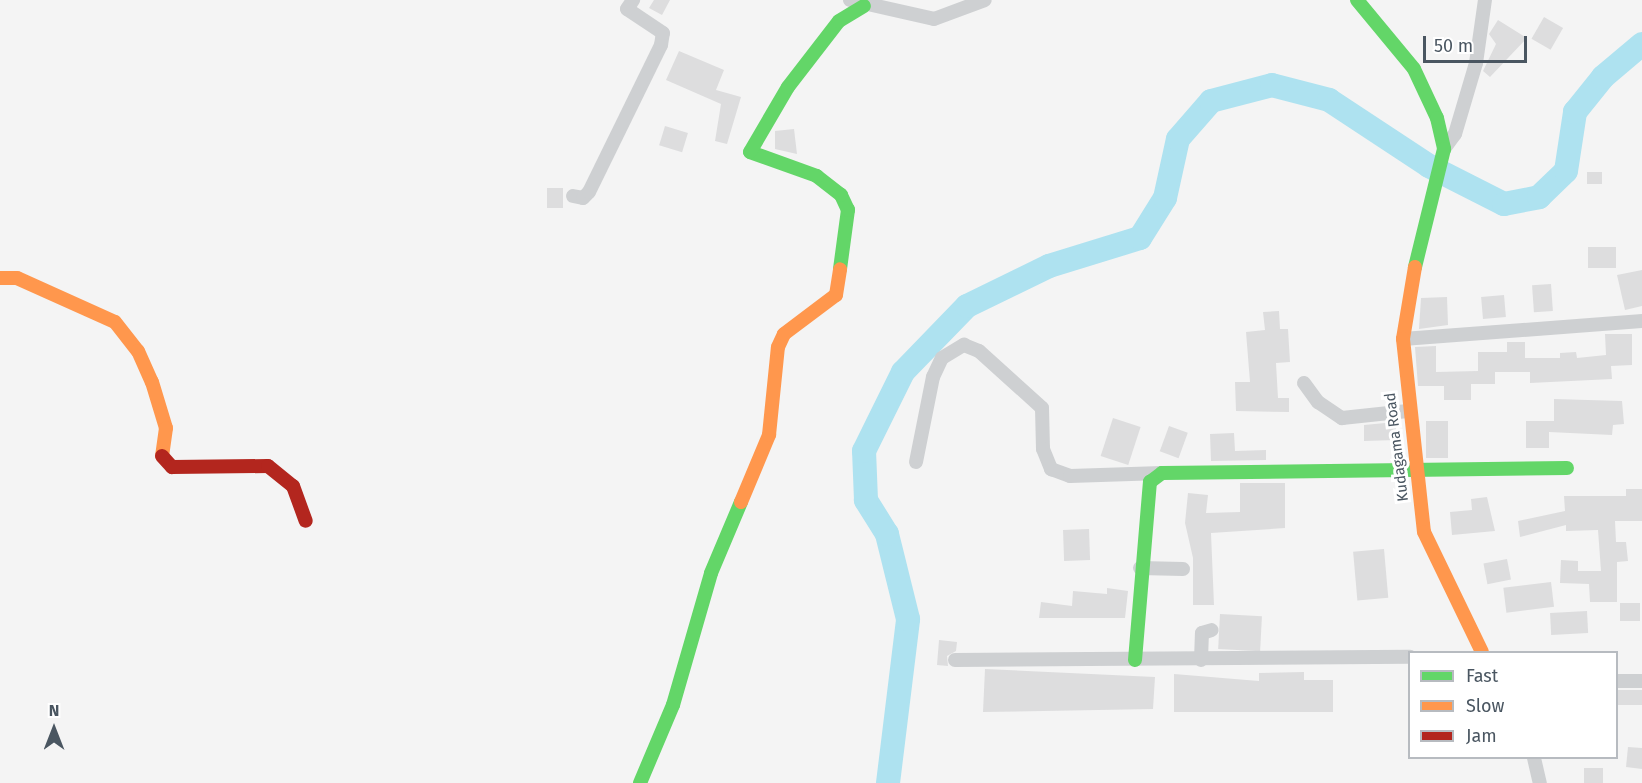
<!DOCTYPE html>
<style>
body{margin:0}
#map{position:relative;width:1642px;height:783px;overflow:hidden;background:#f4f4f4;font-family:"Fira Sans",sans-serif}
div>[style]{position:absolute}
.river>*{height:24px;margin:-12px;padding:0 12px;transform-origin:12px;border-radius:12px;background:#aee2f0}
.building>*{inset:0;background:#ddddde;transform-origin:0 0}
.street>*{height:14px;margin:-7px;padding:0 7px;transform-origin:7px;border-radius:7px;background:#ced0d2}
.fast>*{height:14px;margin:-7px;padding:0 7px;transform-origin:7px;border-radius:7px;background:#63d668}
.slow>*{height:14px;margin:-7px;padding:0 7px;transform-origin:7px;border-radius:7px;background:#ff974d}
.jam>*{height:14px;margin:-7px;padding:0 7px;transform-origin:7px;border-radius:7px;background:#b3261e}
span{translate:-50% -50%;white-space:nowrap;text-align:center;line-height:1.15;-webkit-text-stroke:6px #fff;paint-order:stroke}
.street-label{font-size:15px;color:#4a5661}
.legend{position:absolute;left:1408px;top:651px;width:210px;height:108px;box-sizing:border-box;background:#fff;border:2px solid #b7bbc0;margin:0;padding:8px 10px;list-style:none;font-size:18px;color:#4a5661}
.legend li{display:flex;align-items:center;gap:12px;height:30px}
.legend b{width:30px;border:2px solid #b7bbc0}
.north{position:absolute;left:24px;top:699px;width:60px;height:60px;-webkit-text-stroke:4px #fff;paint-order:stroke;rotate:0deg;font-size:16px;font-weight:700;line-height:24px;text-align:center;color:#4a5661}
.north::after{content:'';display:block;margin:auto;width:21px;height:27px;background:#4a5661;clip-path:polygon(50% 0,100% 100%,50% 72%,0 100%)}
.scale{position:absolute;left:1423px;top:36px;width:104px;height:27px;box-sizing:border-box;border:3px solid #4a5661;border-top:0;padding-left:8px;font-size:18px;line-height:21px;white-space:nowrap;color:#4a5661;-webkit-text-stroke:4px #fff;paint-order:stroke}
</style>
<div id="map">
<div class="river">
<i style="left:888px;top:783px;width:165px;rotate:-83deg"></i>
<i style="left:908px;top:619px;width:88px;rotate:-103.9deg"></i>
<i style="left:887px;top:534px;width:40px;rotate:-122deg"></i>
<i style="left:866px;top:500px;width:49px;rotate:-92.3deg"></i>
<i style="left:864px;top:451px;width:88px;rotate:-63.7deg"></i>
<i style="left:903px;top:372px;width:92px;rotate:-45.9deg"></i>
<i style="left:967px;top:306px;width:91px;rotate:-26deg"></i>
<i style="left:1049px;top:266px;width:95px;rotate:-17.1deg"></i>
<i style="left:1140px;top:238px;width:47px;rotate:-58deg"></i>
<i style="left:1165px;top:198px;width:60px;rotate:-77.6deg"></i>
<i style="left:1178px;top:139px;width:50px;rotate:-49deg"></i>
<i style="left:1211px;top:101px;width:63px;rotate:-14.7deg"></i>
<i style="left:1272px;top:85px;width:59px;rotate:14.7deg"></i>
<i style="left:1329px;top:100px;width:120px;rotate:33.4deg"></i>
<i style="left:1429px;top:166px;width:84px;rotate:26.9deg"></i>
<i style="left:1504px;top:204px;width:36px;rotate:-11deg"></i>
<i style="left:1539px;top:197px;width:37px;rotate:-44deg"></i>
<i style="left:1566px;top:171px;width:60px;rotate:-81.3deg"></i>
<i style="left:1575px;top:112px;width:45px;rotate:-51.3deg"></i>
<i style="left:1603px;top:77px;width:51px;rotate:-40.2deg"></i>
</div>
<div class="building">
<i style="clip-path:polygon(654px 0,670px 0,662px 15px,649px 8px)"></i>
<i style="left:1544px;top:17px;width:22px;height:25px;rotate:30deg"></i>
<i style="clip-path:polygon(1498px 20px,1527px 38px,1490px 77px,1483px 71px,1496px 44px,1489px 34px)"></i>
<i style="clip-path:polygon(679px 51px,724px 70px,716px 90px,741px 97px,727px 144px,715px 141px,721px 104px,666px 80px)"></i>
<i style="left:665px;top:126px;width:24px;height:20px;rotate:17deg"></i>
<i style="clip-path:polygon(794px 129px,797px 154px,775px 149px,775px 131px)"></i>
<i style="left:1587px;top:172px;width:15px;height:12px"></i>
<i style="left:547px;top:188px;width:16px;height:20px"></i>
<i style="left:1588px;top:247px;width:28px;height:21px"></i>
<i style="clip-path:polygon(1642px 270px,1642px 306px,1625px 310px,1617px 275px)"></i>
<i style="left:1551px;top:284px;width:27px;height:19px;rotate:86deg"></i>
<i style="left:1504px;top:295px;width:22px;height:23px;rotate:85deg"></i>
<i style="clip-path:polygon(1447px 297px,1448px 325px,1419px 329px,1421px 298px)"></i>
<i style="clip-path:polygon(1279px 311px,1280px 329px,1288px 329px,1290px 362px,1276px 363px,1278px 398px,1289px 398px,1289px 412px,1236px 411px,1235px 382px,1250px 382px,1246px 332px,1265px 330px,1263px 312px)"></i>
<i style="clip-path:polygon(1605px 334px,1632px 334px,1632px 365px,1611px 366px,1612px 379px,1530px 383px,1530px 372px,1495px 372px,1495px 384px,1471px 384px,1471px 400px,1444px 400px,1444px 386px,1418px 386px,1415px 347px,1436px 346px,1436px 372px,1478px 371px,1478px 352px,1507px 352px,1507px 342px,1525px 342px,1525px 358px,1560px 358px,1560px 353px,1576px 352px,1577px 358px,1606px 355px)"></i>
<i style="clip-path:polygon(1554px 399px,1622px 401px,1624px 424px,1613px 425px,1612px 435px,1549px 432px,1549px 448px,1526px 448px,1526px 421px,1554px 421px)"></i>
<i style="left:1113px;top:418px;width:29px;height:40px;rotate:18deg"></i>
<i style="left:1426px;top:421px;width:22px;height:37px"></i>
<i style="clip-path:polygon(1396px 422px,1396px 440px,1364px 441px,1364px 425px)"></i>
<i style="left:1169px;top:426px;width:20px;height:27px;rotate:20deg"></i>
<i style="clip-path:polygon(1234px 433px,1235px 451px,1266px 450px,1266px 460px,1211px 461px,1210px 434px)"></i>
<i style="clip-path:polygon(1240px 483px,1285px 483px,1285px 528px,1211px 533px,1214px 605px,1193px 605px,1193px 558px,1185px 523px,1188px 493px,1208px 495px,1206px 513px,1240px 512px)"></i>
<i style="clip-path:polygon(1626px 489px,1642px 489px,1642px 521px,1615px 521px,1616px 542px,1626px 542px,1628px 561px,1617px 562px,1617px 602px,1590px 602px,1589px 584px,1560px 583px,1561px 560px,1578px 561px,1578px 571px,1601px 571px,1598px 530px,1566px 531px,1566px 525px,1520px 537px,1518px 521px,1565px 511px,1564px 496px,1626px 496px)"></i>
<i style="clip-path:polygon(1487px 497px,1495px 531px,1452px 535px,1450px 512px,1472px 510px,1471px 499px)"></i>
<i style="left:1089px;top:529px;width:31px;height:26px;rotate:88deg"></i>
<i style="left:1384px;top:549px;width:49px;height:31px;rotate:85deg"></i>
<i style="left:1507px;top:559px;width:21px;height:24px;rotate:79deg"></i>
<i style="left:1551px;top:582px;width:25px;height:48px;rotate:83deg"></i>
<i style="clip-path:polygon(1107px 588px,1128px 591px,1125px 618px,1039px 618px,1041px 602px,1072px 606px,1073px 591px,1107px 594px)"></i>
<i style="left:1620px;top:603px;width:20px;height:18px"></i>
<i style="left:1587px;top:611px;width:22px;height:37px;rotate:87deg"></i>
<i style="left:1220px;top:614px;width:42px;height:35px;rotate:3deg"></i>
<i style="clip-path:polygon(939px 640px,957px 642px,956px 651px,947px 656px,948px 666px,937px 665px)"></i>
<i style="clip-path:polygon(985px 669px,1155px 677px,1153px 709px,983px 712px)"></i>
<i style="clip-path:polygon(1304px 672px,1304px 680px,1333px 680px,1333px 712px,1174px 712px,1174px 674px,1259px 681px,1259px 673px)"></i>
<i style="left:1642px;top:690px;width:15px;height:25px;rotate:90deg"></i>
<i style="clip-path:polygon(1628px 747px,1642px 748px,1642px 769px,1626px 767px)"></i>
<i style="left:1603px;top:768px;width:15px;height:19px;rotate:90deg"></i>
</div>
<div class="street">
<i style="left:850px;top:0;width:86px;rotate:12.7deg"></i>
<i style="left:934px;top:19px;width:54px;rotate:-20.4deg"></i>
<i style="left:1444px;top:149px;width:19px;rotate:-54deg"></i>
<i style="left:1455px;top:134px;width:74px;rotate:-73.5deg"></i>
<i style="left:1476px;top:63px;width:64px;rotate:-81.9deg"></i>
<i style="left:573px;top:196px;width:10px;rotate:11deg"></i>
<i style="left:583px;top:198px;width:8px;rotate:-45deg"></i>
<i style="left:589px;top:192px;width:164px;rotate:-63.9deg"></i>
<i style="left:661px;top:45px;width:12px;rotate:-81deg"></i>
<i style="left:663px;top:33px;width:43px;rotate:-146.3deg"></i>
<i style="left:627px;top:9px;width:11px;rotate:-56deg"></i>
<i style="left:1403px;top:339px;width:240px;rotate:-4.3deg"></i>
<i style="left:1304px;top:383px;width:24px;rotate:54deg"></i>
<i style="left:1318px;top:402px;width:29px;rotate:34deg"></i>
<i style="left:1342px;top:418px;width:66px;rotate:-6.1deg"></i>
<i style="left:916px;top:462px;width:87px;rotate:-78.7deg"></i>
<i style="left:933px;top:377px;width:21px;rotate:-65deg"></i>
<i style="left:942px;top:358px;width:26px;rotate:-31deg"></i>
<i style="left:964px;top:345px;width:16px;rotate:22deg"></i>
<i style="left:979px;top:351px;width:85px;rotate:42.1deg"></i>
<i style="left:1042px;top:408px;width:41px;rotate:88.6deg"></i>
<i style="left:1043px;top:449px;width:22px;rotate:68deg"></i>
<i style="left:1051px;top:469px;width:20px;rotate:20deg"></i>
<i style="left:1070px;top:476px;width:92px;rotate:-1.9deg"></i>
<i style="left:1140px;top:568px;width:43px;rotate:1.3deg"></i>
<i style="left:955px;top:660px;width:455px;rotate:-0.4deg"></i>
<i style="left:1201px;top:660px;width:27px;rotate:-88deg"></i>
<i style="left:1202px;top:633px;width:10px;rotate:-17deg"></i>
<i style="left:1616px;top:681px;width:26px"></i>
<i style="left:1534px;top:758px;width:26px;rotate:77deg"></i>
</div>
<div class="fast">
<i style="left:1357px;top:0;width:89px;rotate:50.4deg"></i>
<i style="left:1414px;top:69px;width:54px;rotate:64.9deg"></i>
<i style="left:1437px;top:118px;width:32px;rotate:77deg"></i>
<i style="left:1444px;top:149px;width:122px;rotate:103.8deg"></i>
<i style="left:840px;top:269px;width:60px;rotate:-82.3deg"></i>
<i style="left:848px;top:210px;width:17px;rotate:-115deg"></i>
<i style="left:841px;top:195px;width:31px;rotate:-142deg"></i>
<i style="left:817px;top:176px;width:71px;rotate:-160.3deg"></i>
<i style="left:750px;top:152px;width:75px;rotate:-59.7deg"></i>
<i style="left:788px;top:87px;width:83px;rotate:-52.3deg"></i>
<i style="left:839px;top:21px;width:29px;rotate:-31deg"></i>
<i style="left:1135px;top:660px;width:179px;rotate:-85.2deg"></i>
<i style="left:1150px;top:482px;width:15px;rotate:-37deg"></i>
<i style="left:1162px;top:473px;width:405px;rotate:-0.7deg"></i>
<i style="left:640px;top:783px;width:85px;rotate:-67.1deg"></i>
<i style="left:673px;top:705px;width:137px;rotate:-73.9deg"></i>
<i style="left:711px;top:573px;width:77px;rotate:-67.1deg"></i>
</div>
<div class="slow">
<i style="left:1415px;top:267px;width:73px;rotate:99.5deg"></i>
<i style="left:1403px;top:339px;width:194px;rotate:83.8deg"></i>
<i style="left:1424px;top:532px;width:133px;rotate:64.2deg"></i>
<i style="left:0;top:278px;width:17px"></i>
<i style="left:17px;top:278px;width:107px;rotate:24.2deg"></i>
<i style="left:115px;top:322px;width:37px;rotate:52deg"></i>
<i style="left:138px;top:351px;width:34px;rotate:66deg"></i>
<i style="left:152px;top:382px;width:48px;rotate:73.1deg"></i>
<i style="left:166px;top:428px;width:28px;rotate:98deg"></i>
<i style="left:741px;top:502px;width:73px;rotate:-67.3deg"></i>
<i style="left:769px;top:435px;width:88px;rotate:-84.2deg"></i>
<i style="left:778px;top:347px;width:14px;rotate:-65deg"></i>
<i style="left:784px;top:334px;width:65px;rotate:-36.9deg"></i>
<i style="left:836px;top:295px;width:26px;rotate:-81deg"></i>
</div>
<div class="jam">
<i style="left:162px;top:456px;width:15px;rotate:48deg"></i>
<i style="left:172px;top:467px;width:96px;rotate:-0.6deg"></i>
<i style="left:268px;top:466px;width:32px;rotate:39deg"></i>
<i style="left:293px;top:486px;width:37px;rotate:70deg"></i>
</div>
<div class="street-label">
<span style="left:1397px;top:447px;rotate:-97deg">Kudagama Road</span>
</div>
<ul class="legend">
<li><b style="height:8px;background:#63d668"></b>Fast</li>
<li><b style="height:8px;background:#ff974d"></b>Slow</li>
<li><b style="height:8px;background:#b3261e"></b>Jam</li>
</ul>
<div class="north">N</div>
<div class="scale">50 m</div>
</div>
